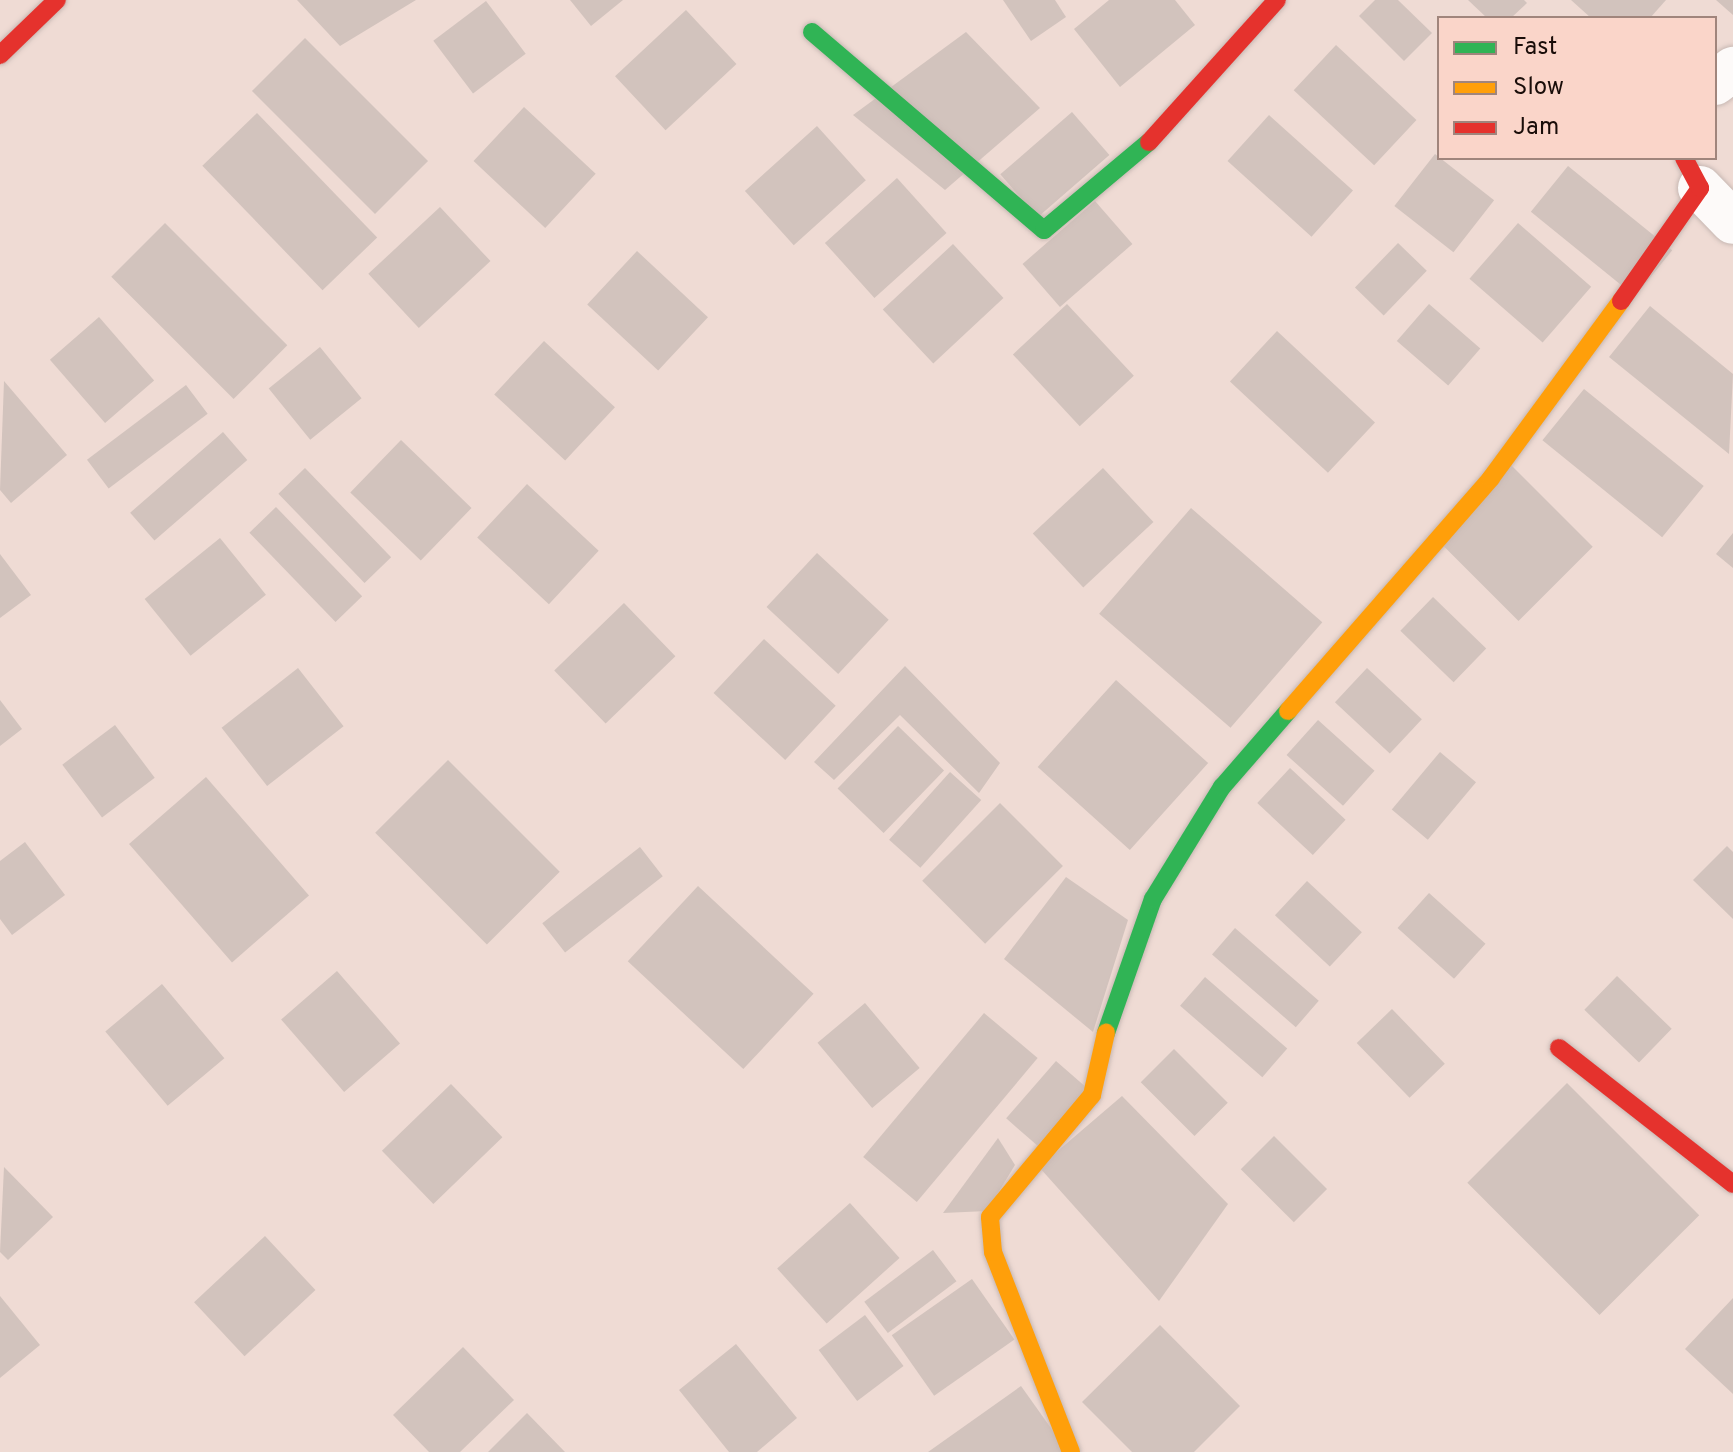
<!DOCTYPE html>
<style>
body{margin:0}
#map{position:relative;width:1733px;height:1452px;overflow:hidden;background:#efdbd4;font-family:Overpass,sans-serif}
div>[style]{position:absolute}
.building>*{inset:0;background:#d2c3bd;transform-origin:0 0}
.roads{filter:drop-shadow(0 0 2px #c7b8b3) drop-shadow(0 0 2px #c7b8b3)}
.street>*{height:44px;margin:-22px;padding:0 22px;transform-origin:22px;border-radius:22px;background:#fdfaf9}
.fast>*{height:18px;margin:-9px;padding:0 9px;transform-origin:9px;border-radius:9px;background:#30b455}
.slow>*{height:18px;margin:-9px;padding:0 9px;transform-origin:9px;border-radius:9px;background:#ff9f0a}
.jam>*{height:18px;margin:-9px;padding:0 9px;transform-origin:9px;border-radius:9px;background:#e5322d}
span{translate:-50% -50%;white-space:nowrap;text-align:center;line-height:1.15;-webkit-text-stroke:8px #fad5c9;paint-order:stroke}
.legend{position:absolute;left:1437px;top:16px;width:280px;height:144px;box-sizing:border-box;background:#fad5c9;border:2px solid #a0857c;margin:0;padding:10px 14px;list-style:none;font-size:24px;color:#190d09}
.legend li{display:flex;align-items:center;gap:16px;height:40px}
.legend b{width:40px;border:2px solid #a0857c}
</style>
<div id="map">
<div class="building">
<i style="clip-path:polygon(297px 0,416px 0,340px 46px)"></i>
<i style="clip-path:polygon(570px 0,623px 0,591px 26px)"></i>
<i style="clip-path:polygon(1003px 0,1055px 0,1066px 17px,1031px 41px)"></i>
<i style="clip-path:polygon(1109px 0,1175px 0,1195px 25px,1120px 87px,1074px 29px)"></i>
<i style="clip-path:polygon(1375px 0,1398px 0,1432px 33px,1404px 61px,1359px 16px)"></i>
<i style="clip-path:polygon(1468px 0,1524px 0,1527px 3px,1511px 18px,1487px 18px)"></i>
<i style="clip-path:polygon(1571px 0,1666px 0,1650px 18px,1591px 18px)"></i>
<i style="clip-path:polygon(1716px 0,1733px 0,1733px 15px)"></i>
<i style="left:486px;top:1px;width:66px;height:66px;rotate:53deg"></i>
<i style="left:686px;top:10px;width:74px;height:97px;rotate:47deg"></i>
<i style="clip-path:polygon(966px 32px,1040px 108px,945px 190px,853px 115px)"></i>
<i style="left:305px;top:38px;width:174px;height:75px;rotate:45deg"></i>
<i style="left:1336px;top:45px;width:110px;height:62px;rotate:43deg"></i>
<i style="left:524px;top:107px;width:98px;height:74px;rotate:43deg"></i>
<i style="left:1072px;top:112px;width:57px;height:95px;rotate:49deg"></i>
<i style="left:257px;top:113px;width:173px;height:76px;rotate:46deg"></i>
<i style="left:1269px;top:115px;width:113px;height:62px;rotate:42deg"></i>
<i style="left:817px;top:126px;width:73px;height:97px;rotate:48deg"></i>
<i style="left:1435px;top:154px;width:75px;height:66px;rotate:38deg"></i>
<i style="left:1568px;top:166px;width:134px;height:59px;rotate:39deg"></i>
<i style="left:897px;top:178px;width:74px;height:97px;rotate:48deg"></i>
<i style="left:1095px;top:201px;width:57px;height:96px;rotate:49deg"></i>
<i style="left:440px;top:207px;width:74px;height:98px;rotate:47deg"></i>
<i style="left:165px;top:223px;width:173px;height:76px;rotate:45deg"></i>
<i style="left:1518px;top:223px;width:97px;height:74px;rotate:41deg"></i>
<i style="left:1398px;top:243px;width:40px;height:62px;rotate:44deg"></i>
<i style="left:953px;top:244px;width:74px;height:96px;rotate:47deg"></i>
<i style="left:637px;top:251px;width:97px;height:73px;rotate:43deg"></i>
<i style="left:1067px;top:304px;width:98px;height:74px;rotate:47deg"></i>
<i style="left:1429px;top:304px;width:68px;height:49px;rotate:41deg"></i>
<i style="clip-path:polygon(1650px 306px,1733px 374px,1729px 454px,1609px 357px)"></i>
<i style="left:99px;top:317px;width:84px;height:65px;rotate:49deg"></i>
<i style="left:1277px;top:331px;width:134px;height:69px;rotate:43deg"></i>
<i style="left:544px;top:341px;width:97px;height:73px;rotate:43deg"></i>
<i style="left:320px;top:347px;width:66px;height:66px;rotate:51deg"></i>
<i style="clip-path:polygon(4px 381px,67px 455px,11px 503px,0 490px)"></i>
<i style="left:186px;top:385px;width:36px;height:124px;rotate:53deg"></i>
<i style="left:1584px;top:389px;width:154px;height:66px;rotate:39deg"></i>
<i style="left:223px;top:432px;width:37px;height:123px;rotate:49deg"></i>
<i style="left:401px;top:440px;width:98px;height:73px;rotate:44deg"></i>
<i style="left:1510px;top:464px;width:117px;height:105px;rotate:45deg"></i>
<i style="left:305px;top:468px;width:124px;height:37px;rotate:46deg"></i>
<i style="left:1103px;top:468px;width:74px;height:96px;rotate:47deg"></i>
<i style="left:527px;top:484px;width:98px;height:73px;rotate:43deg"></i>
<i style="left:276px;top:507px;width:124px;height:37px;rotate:46deg"></i>
<i style="left:1191px;top:508px;width:174px;height:140px;rotate:41deg"></i>
<i style="clip-path:polygon(1733px 533px,1733px 568px,1716px 554px)"></i>
<i style="left:220px;top:538px;width:73px;height:97px;rotate:51deg"></i>
<i style="left:817px;top:553px;width:98px;height:74px;rotate:43deg"></i>
<i style="clip-path:polygon(0 554px,31px 595px,0 618px)"></i>
<i style="left:1433px;top:597px;width:74px;height:47px;rotate:44deg"></i>
<i style="left:624px;top:603px;width:74px;height:97px;rotate:46deg"></i>
<i style="left:764px;top:639px;width:98px;height:74px;rotate:43deg"></i>
<i style="clip-path:polygon(905px 666px,1000px 763px,979px 793px,900px 715px,834px 780px,814px 762px)"></i>
<i style="left:298px;top:668px;width:74px;height:97px;rotate:52deg"></i>
<i style="left:1367px;top:668px;width:75px;height:47px;rotate:43deg"></i>
<i style="left:1116px;top:680px;width:124px;height:117px;rotate:42deg"></i>
<i style="clip-path:polygon(0 700px,22px 729px,0 746px)"></i>
<i style="left:1318px;top:720px;width:76px;height:47px;rotate:42deg"></i>
<i style="left:115px;top:725px;width:66px;height:66px;rotate:53deg"></i>
<i style="left:898px;top:726px;width:64px;height:87px;rotate:44deg"></i>
<i style="left:1440px;top:752px;width:47px;height:75px;rotate:40deg"></i>
<i style="left:448px;top:760px;width:158px;height:103px;rotate:45deg"></i>
<i style="left:1290px;top:768px;width:76px;height:48px;rotate:43deg"></i>
<i style="left:950px;top:772px;width:42px;height:91px;rotate:42deg"></i>
<i style="left:206px;top:777px;width:157px;height:102px;rotate:49deg"></i>
<i style="left:1000px;top:803px;width:89px;height:110px;rotate:45deg"></i>
<i style="clip-path:polygon(25px 842px,65px 895px,12px 935px,0 919px,0 861px)"></i>
<i style="clip-path:polygon(1727px 846px,1733px 852px,1733px 919px,1693px 880px)"></i>
<i style="left:640px;top:847px;width:37px;height:124px;rotate:52deg"></i>
<i style="clip-path:polygon(1066px 877px,1128px 920px,1093px 1032px,1004px 959px)"></i>
<i style="left:1307px;top:881px;width:75px;height:47px;rotate:43deg"></i>
<i style="left:698px;top:886px;width:158px;height:103px;rotate:43deg"></i>
<i style="left:1429px;top:893px;width:76px;height:47px;rotate:42deg"></i>
<i style="left:1235px;top:928px;width:111px;height:35px;rotate:41deg"></i>
<i style="left:337px;top:971px;width:96px;height:74px;rotate:49deg"></i>
<i style="left:1617px;top:976px;width:76px;height:47px;rotate:44deg"></i>
<i style="left:1205px;top:977px;width:109px;height:38px;rotate:41deg"></i>
<i style="left:162px;top:984px;width:97px;height:74px;rotate:50deg"></i>
<i style="left:865px;top:1003px;width:85px;height:62px;rotate:50deg"></i>
<i style="left:1392px;top:1009px;width:76px;height:49px;rotate:46deg"></i>
<i style="left:984px;top:1013px;width:70px;height:188px;rotate:40deg"></i>
<i style="left:1174px;top:1049px;width:76px;height:47px;rotate:45deg"></i>
<i style="left:1056px;top:1061px;width:49px;height:76px;rotate:41deg"></i>
<i style="left:1567px;top:1083px;width:187px;height:141px;rotate:45deg"></i>
<i style="left:451px;top:1084px;width:74px;height:96px;rotate:46deg"></i>
<i style="clip-path:polygon(1122px 1096px,1228px 1204px,1159px 1301px,1039px 1167px)"></i>
<i style="left:1274px;top:1136px;width:75px;height:47px;rotate:45deg"></i>
<i style="clip-path:polygon(998px 1138px,1015px 1165px,987px 1211px,943px 1213px)"></i>
<i style="clip-path:polygon(4px 1167px,53px 1217px,8px 1260px,0 1252px)"></i>
<i style="left:850px;top:1203px;width:74px;height:98px;rotate:48deg"></i>
<i style="left:265px;top:1236px;width:74px;height:97px;rotate:47deg"></i>
<i style="left:933px;top:1250px;width:39px;height:86px;rotate:53deg"></i>
<i style="left:972px;top:1279px;width:74px;height:98px;rotate:55deg"></i>
<i style="clip-path:polygon(0 1296px,40px 1345px,0 1378px)"></i>
<i style="clip-path:polygon(1733px 1298px,1733px 1394px,1685px 1349px)"></i>
<i style="left:865px;top:1315px;width:64px;height:58px;rotate:53deg"></i>
<i style="clip-path:polygon(1160px 1325px,1240px 1406px,1194px 1452px,1132px 1452px,1082px 1402px)"></i>
<i style="clip-path:polygon(736px 1344px,797px 1418px,757px 1452px,729px 1452px,679px 1390px)"></i>
<i style="clip-path:polygon(463px 1347px,514px 1400px,460px 1452px,429px 1452px,393px 1415px)"></i>
<i style="clip-path:polygon(1021px 1386px,1068px 1452px,928px 1452px)"></i>
<i style="clip-path:polygon(527px 1413px,565px 1452px,488px 1452px)"></i>
</div>
<div class="roads">
<div class="street">
<i style="left:1715px;top:83px;width:23px;rotate:-38deg"></i>
<i style="left:1700px;top:188px;width:47px;rotate:45.9deg"></i>
</div>
<div class="fast">
<i style="left:812px;top:32px;width:305px;rotate:40.5deg"></i>
<i style="left:1044px;top:230px;width:137px;rotate:-40deg"></i>
<i style="left:1106px;top:1033px;width:142px;rotate:-70.7deg"></i>
<i style="left:1153px;top:899px;width:132px;rotate:-58.4deg"></i>
<i style="left:1222px;top:787px;width:101px;rotate:-49deg"></i>
</div>
<div class="slow">
<i style="left:1288px;top:711px;width:309px;rotate:-48.9deg"></i>
<i style="left:1491px;top:478px;width:220px;rotate:-53.7deg"></i>
<i style="left:1071px;top:1452px;width:215px;rotate:-111.3deg"></i>
<i style="left:993px;top:1252px;width:35px;rotate:-95deg"></i>
<i style="left:990px;top:1217px;width:159px;rotate:-50.1deg"></i>
<i style="left:1092px;top:1095px;width:64px;rotate:-77.3deg"></i>
</div>
<div class="jam">
<i style="left:0;top:55px;width:79px;rotate:-44deg"></i>
<i style="left:1149px;top:142px;width:191px;rotate:-48deg"></i>
<i style="left:1621px;top:301px;width:138px;rotate:-55deg"></i>
<i style="left:1700px;top:188px;width:34px;rotate:-118deg"></i>
<i style="left:1559px;top:1048px;width:221px;rotate:38deg"></i>
</div>
</div>
<ul class="legend">
<li><b style="height:10px;background:#30b455"></b>Fast</li>
<li><b style="height:10px;background:#ff9f0a"></b>Slow</li>
<li><b style="height:10px;background:#e5322d"></b>Jam</li>
</ul>
</div>
